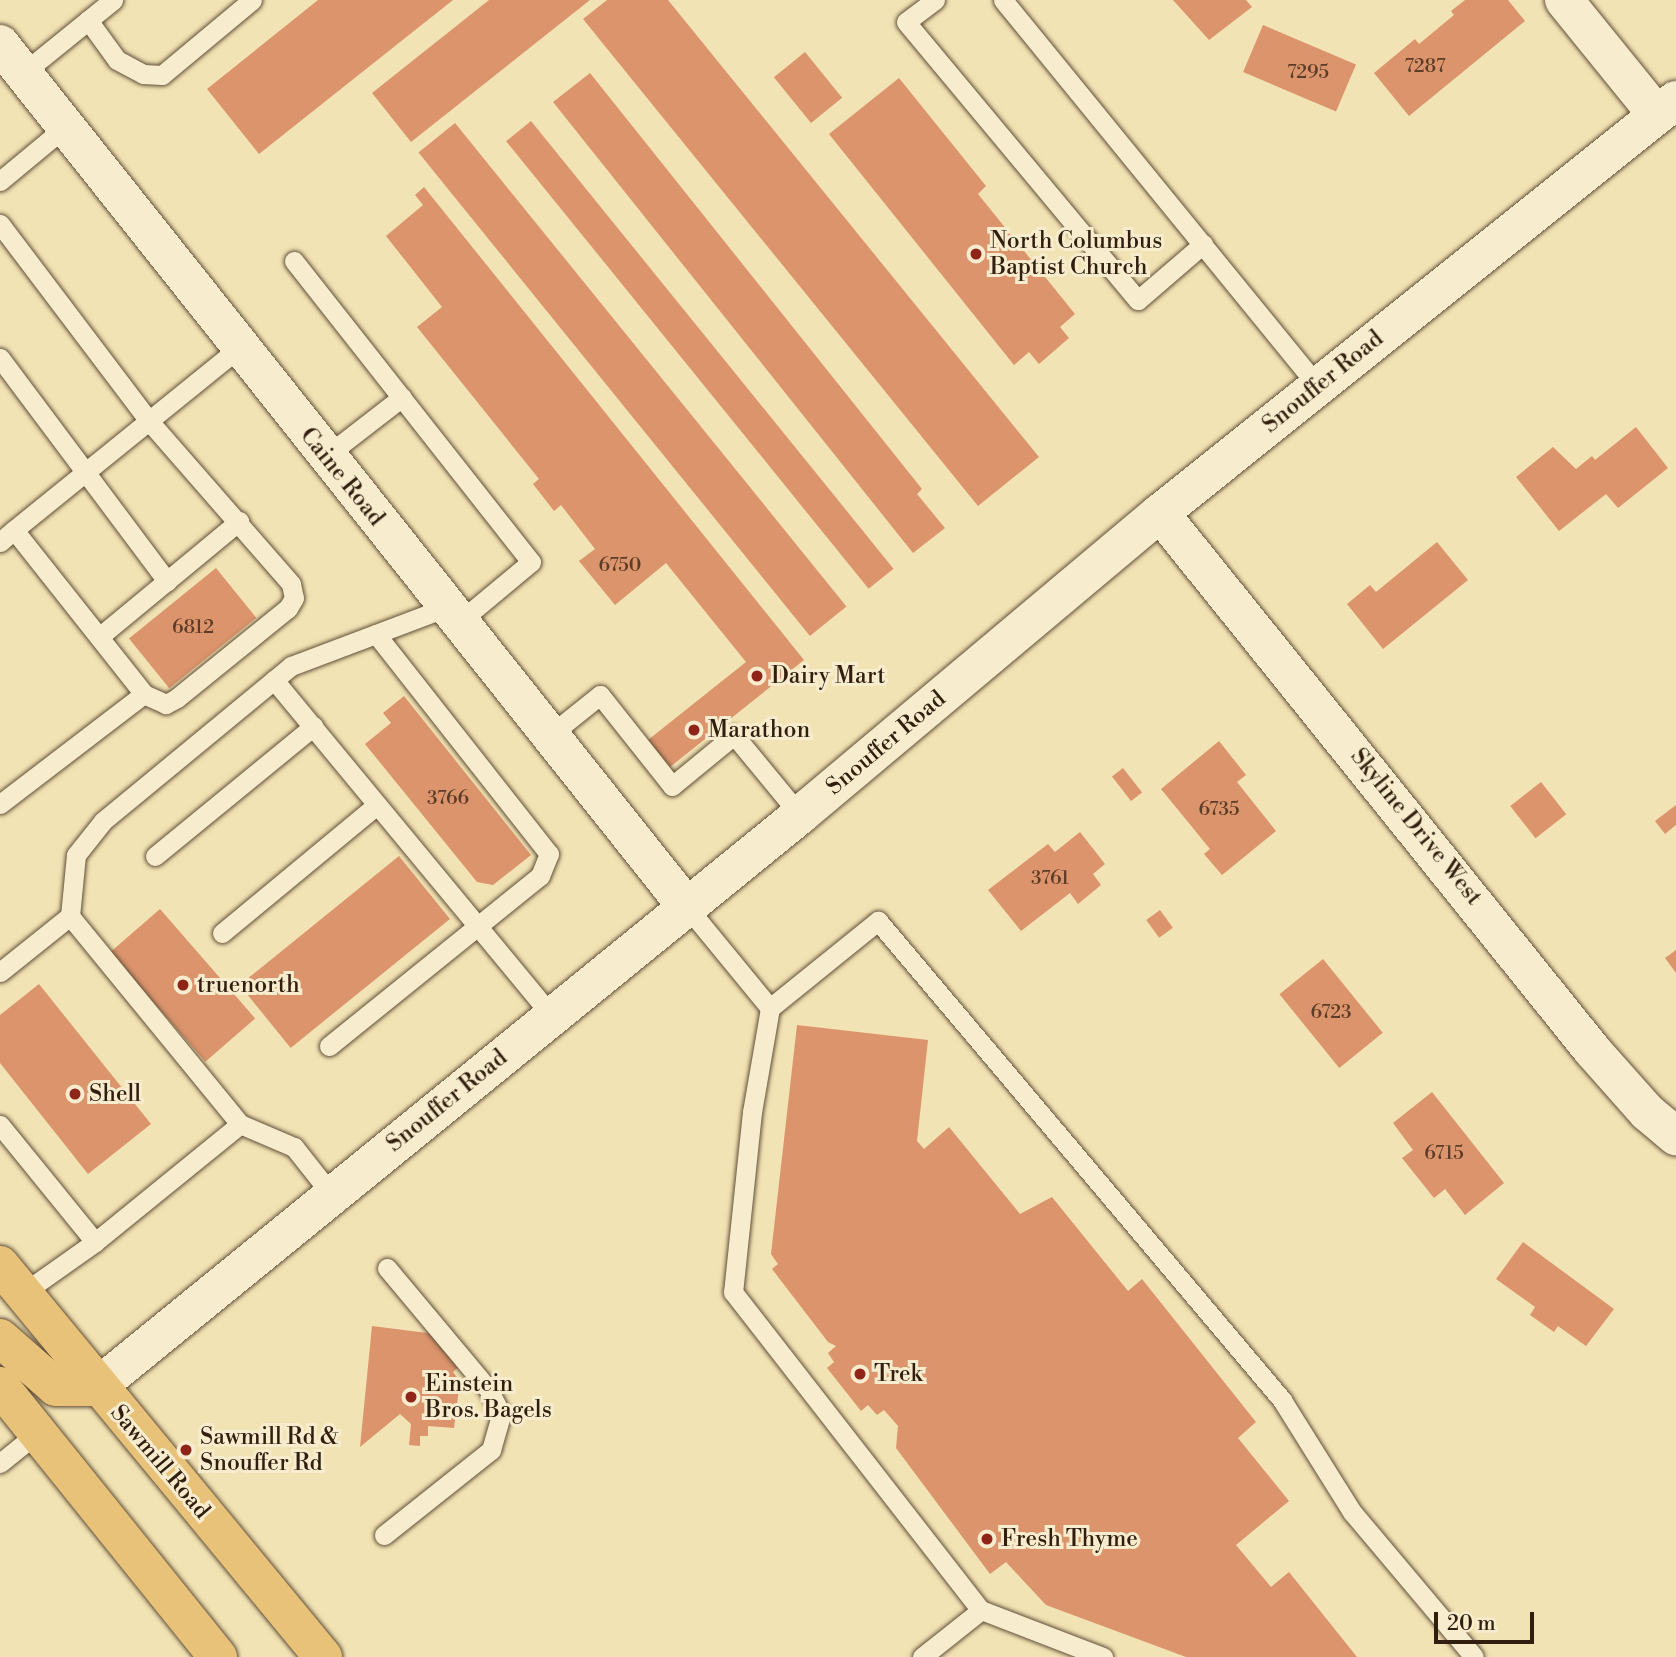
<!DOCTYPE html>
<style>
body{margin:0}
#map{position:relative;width:1676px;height:1657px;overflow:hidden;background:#f2e3b4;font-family:"Libre Bodoni",serif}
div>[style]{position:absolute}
.building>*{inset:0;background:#db946c;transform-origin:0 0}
.roads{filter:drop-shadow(0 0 2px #614f38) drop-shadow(0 0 2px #614f38)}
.lane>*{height:19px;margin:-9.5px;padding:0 9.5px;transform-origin:9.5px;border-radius:9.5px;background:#f7edce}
.street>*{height:38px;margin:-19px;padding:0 19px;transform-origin:19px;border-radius:19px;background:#f7edce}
.secondary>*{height:38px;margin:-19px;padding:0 19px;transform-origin:19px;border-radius:19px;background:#f7edce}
.primary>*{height:38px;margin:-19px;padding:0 19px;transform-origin:19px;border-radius:19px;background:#e9c27a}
.dots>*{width:19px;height:19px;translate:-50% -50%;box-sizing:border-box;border:4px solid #f7edce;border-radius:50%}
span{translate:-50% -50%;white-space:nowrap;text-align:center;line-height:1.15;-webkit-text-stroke:6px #f7edce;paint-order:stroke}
.number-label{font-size:19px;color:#5c3c26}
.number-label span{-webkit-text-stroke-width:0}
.poi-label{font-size:23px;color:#311e0e}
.left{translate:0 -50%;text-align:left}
.street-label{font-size:23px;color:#311e0e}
.scale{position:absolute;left:1434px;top:1612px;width:100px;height:32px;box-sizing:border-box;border:4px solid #311e0e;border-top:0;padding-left:9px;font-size:21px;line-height:24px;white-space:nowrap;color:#311e0e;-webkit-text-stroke:5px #f7edce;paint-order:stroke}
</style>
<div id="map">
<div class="building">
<i style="clip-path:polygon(318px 0,453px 0,259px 154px,207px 89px)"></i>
<i style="clip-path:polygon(489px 0,590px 0,411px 142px,372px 93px)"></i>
<i style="clip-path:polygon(607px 0,668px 0,1039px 457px,978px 506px,583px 19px)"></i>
<i style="clip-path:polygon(1173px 0,1246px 0,1252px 7px,1209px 40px)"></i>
<i style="clip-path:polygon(1465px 0,1508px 0,1525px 21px,1409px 116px,1374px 73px,1415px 39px,1419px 44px,1454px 15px,1451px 11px)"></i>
<i style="left:1263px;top:25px;width:101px;height:51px;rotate:23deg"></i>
<i style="left:805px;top:52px;width:59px;height:40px;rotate:51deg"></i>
<i style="clip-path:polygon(590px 73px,922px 489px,917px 494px,945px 528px,913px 553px,553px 102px)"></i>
<i style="clip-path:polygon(899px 78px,986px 186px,978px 194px,1075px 314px,1060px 327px,1069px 338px,1039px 364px,1029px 352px,1014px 365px,829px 134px)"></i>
<i style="left:531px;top:121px;width:576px;height:32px;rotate:51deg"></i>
<i style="left:455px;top:123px;width:622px;height:47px;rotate:51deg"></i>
<i style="clip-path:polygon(424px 187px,804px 660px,670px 767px,648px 740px,746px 662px,666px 563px,615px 605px,579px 561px,595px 549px,561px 505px,554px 511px,533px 484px,539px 479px,417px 327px,442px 307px,386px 236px,423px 205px,415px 195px)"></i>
<i style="clip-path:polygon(1636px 427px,1668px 468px,1618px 508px,1606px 494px,1559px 531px,1516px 477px,1553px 447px,1576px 469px,1592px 456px,1595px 460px)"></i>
<i style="clip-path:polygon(1437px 542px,1468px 580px,1383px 649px,1347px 604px,1370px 585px,1376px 592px)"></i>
<i style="left:216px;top:568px;width:64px;height:112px;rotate:51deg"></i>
<i style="clip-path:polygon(404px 696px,531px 855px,493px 885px,477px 882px,365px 744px,391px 723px,383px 713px)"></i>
<i style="clip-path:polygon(1219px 741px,1246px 775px,1237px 782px,1276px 831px,1222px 875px,1204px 854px,1210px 849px,1161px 789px)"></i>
<i style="left:1123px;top:768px;width:31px;height:14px;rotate:52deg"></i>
<i style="left:1541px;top:782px;width:41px;height:39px;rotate:52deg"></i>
<i style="clip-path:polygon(1676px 805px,1676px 825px,1665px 834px,1655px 821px)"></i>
<i style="clip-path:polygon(1080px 832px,1105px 864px,1093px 874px,1101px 885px,1078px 904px,1070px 893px,1021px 931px,988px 890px,1048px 844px,1055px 852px)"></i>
<i style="left:399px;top:856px;width:81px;height:205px;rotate:51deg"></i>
<i style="left:160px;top:909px;width:145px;height:66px;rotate:49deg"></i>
<i style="left:1160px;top:910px;width:22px;height:17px;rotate:54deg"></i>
<i style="clip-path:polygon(1676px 950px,1676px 973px,1665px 958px)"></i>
<i style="left:1323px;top:959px;width:95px;height:56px;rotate:51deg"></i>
<i style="clip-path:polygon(39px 984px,151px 1124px,88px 1174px,0 1063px,0 1015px)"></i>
<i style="clip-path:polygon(797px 1025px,928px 1040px,917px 1141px,924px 1149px,949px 1127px,1020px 1214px,1052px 1197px,1128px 1291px,1142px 1279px,1256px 1422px,1238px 1438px,1289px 1501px,1236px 1545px,1271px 1587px,1289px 1572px,1357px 1657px,1186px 1657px,1046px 1605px,1006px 1562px,990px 1574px,896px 1448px,898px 1426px,884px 1410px,877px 1415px,868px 1405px,861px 1411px,827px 1368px,834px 1362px,828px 1353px,836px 1346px,828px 1342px,772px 1269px,778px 1264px,771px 1254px)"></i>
<i style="clip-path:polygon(1432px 1092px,1504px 1183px,1465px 1215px,1445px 1189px,1434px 1198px,1402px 1158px,1413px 1150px,1393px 1123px)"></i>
<i style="clip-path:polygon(1523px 1242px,1614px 1309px,1586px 1346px,1558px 1326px,1554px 1332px,1530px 1315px,1535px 1307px,1496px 1279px)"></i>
<i style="clip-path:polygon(372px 1326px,443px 1335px,465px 1361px,453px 1372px,460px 1381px,454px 1428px,428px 1426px,428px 1436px,420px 1436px,420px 1446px,409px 1445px,411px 1424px,400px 1414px,360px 1447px)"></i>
</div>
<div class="roads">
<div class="lane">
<i style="left:935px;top:0;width:36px;rotate:143deg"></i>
<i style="left:906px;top:22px;width:362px;rotate:50.2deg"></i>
<i style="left:1138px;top:300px;width:86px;rotate:-40.7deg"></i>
<i style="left:1003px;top:0;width:498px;rotate:50.8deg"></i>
<i style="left:88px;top:20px;width:49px;rotate:54.1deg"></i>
<i style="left:117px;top:60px;width:30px;rotate:28deg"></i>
<i style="left:143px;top:74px;width:19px;rotate:3deg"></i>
<i style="left:162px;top:75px;width:117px;rotate:-39.8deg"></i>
<i style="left:23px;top:73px;width:116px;rotate:-39deg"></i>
<i style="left:0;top:181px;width:85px;rotate:-39.7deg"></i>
<i style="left:0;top:224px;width:247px;rotate:52.9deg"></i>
<i style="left:149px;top:421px;width:216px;rotate:48.9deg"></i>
<i style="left:291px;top:584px;width:14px;rotate:78deg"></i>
<i style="left:294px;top:598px;width:12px;rotate:121deg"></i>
<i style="left:288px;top:608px;width:143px;rotate:141deg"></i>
<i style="left:177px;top:698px;width:13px;rotate:151deg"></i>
<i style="left:166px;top:704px;width:24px;rotate:-156deg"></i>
<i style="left:294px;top:261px;width:383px;rotate:51.8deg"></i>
<i style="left:531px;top:562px;width:94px;rotate:140.2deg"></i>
<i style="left:0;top:358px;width:279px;rotate:53.2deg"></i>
<i style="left:326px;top:456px;width:96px;rotate:-37.8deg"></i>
<i style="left:0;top:542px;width:18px;rotate:-41deg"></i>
<i style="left:99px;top:637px;width:182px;rotate:-39.6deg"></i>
<i style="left:274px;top:680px;width:436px;rotate:50.4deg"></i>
<i style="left:550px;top:735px;width:64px;rotate:-38.7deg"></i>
<i style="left:600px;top:695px;width:116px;rotate:51.6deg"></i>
<i style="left:672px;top:786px;width:80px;rotate:-39.4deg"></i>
<i style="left:734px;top:735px;width:104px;rotate:50.5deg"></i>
<i style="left:0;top:804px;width:181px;rotate:-37.4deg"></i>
<i style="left:144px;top:694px;width:209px;rotate:-128.4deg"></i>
<i style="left:14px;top:530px;width:289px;rotate:-39deg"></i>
<i style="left:155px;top:856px;width:205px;rotate:-39.3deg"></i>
<i style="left:687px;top:907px;width:131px;rotate:50.6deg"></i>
<i style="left:770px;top:1008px;width:106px;rotate:99.8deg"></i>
<i style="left:752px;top:1112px;width:181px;rotate:96deg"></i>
<i style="left:733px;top:1292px;width:403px;rotate:52.1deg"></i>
<i style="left:981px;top:1610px;width:131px;rotate:21.1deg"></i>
<i style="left:222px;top:933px;width:201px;rotate:-39.6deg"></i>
<i style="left:0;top:972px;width:90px;rotate:-38.7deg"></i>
<i style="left:70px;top:916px;width:61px;rotate:-84.4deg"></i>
<i style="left:76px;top:855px;width:43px;rotate:-51.5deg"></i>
<i style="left:103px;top:821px;width:244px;rotate:-39.5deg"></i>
<i style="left:291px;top:666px;width:167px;rotate:-20.7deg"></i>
<i style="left:770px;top:1008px;width:139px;rotate:-38.9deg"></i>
<i style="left:878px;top:921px;width:627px;rotate:49.85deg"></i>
<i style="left:1282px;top:1400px;width:132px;rotate:58deg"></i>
<i style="left:1352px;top:1512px;width:189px;rotate:49.9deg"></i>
<i style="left:329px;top:1046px;width:271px;rotate:-38.9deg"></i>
<i style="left:540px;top:876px;width:24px;rotate:-68deg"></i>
<i style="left:549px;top:854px;width:280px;rotate:-128.2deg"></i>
<i style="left:240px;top:1124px;width:59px;rotate:23.1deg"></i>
<i style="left:294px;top:1147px;width:61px;rotate:51.6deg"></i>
<i style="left:0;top:1125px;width:151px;rotate:50.9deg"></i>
<i style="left:95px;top:1242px;width:187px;rotate:-39.1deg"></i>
<i style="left:240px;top:1124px;width:269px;rotate:-129.3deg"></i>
<i style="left:23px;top:1293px;width:88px;rotate:-35.3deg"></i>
<i style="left:0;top:1463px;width:48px;rotate:-39deg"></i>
<i style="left:384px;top:1535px;width:137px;rotate:-38.5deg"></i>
<i style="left:491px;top:1450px;width:37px;rotate:-74deg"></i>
<i style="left:501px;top:1414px;width:27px;rotate:-117deg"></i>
<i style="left:489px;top:1390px;width:159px;rotate:-129.9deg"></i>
<i style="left:922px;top:1657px;width:75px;rotate:-38.5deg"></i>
</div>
<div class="street">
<i style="left:1564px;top:0;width:148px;rotate:51deg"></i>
<i style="left:0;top:44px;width:1103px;rotate:51.48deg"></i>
<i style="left:1160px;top:513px;width:689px;rotate:51.18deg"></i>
<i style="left:1592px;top:1050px;width:83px;rotate:48.4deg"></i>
<i style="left:1647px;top:1112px;width:38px;rotate:40deg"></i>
</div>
<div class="secondary">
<i style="left:97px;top:1387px;width:906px;rotate:-39.13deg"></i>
<i style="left:800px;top:815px;width:470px;rotate:-40deg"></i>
<i style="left:1160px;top:513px;width:661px;rotate:-38.67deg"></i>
</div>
<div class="primary">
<i style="left:0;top:1265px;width:508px;rotate:50.51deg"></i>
<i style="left:0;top:1338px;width:74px;rotate:41.2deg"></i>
<i style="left:56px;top:1387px;width:41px"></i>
<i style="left:0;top:1386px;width:348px;rotate:51.2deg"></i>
</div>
</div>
<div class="dots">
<i style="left:976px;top:254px;background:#8f2418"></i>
<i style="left:757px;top:676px;background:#8f2418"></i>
<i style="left:694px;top:730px;background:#8f2418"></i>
<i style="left:183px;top:985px;background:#8f2418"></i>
<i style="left:75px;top:1094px;background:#8f2418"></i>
<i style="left:860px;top:1374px;background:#8f2418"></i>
<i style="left:411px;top:1397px;background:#8f2418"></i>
<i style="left:186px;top:1450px;background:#8f2418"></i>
<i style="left:987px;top:1539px;background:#8f2418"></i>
</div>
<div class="number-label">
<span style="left:1425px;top:67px">7287</span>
<span style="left:1308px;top:73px">7295</span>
<span style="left:620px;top:566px">6750</span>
<span style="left:193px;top:628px">6812</span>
<span style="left:448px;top:799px">3766</span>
<span style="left:1219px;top:810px">6735</span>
<span style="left:1050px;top:879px">3761</span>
<span style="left:1331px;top:1013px">6723</span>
<span style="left:1444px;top:1154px">6715</span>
</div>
<div class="poi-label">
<span class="left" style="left:990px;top:254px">North Columbus<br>Baptist Church</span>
<span class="left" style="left:771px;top:676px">Dairy Mart</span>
<span class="left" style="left:708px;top:730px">Marathon</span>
<span class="left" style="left:197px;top:985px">truenorth</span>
<span class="left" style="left:89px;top:1094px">Shell</span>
<span class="left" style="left:874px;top:1374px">Trek</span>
<span class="left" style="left:425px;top:1397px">Einstein<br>Bros. Bagels</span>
<span class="left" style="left:200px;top:1450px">Sawmill Rd &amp;<br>Snouffer Rd</span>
<span class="left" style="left:1001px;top:1539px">Fresh Thyme</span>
</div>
<div class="street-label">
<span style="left:1323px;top:382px;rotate:-39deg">Snouffer Road</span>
<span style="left:342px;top:477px;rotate:51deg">Caine Road</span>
<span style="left:886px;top:743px;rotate:-40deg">Snouffer Road</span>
<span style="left:1416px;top:827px;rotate:51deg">Skyline Drive West</span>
<span style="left:447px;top:1101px;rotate:-39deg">Snouffer Road</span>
<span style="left:160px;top:1462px;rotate:50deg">Sawmill Road</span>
</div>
<div class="scale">20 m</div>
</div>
